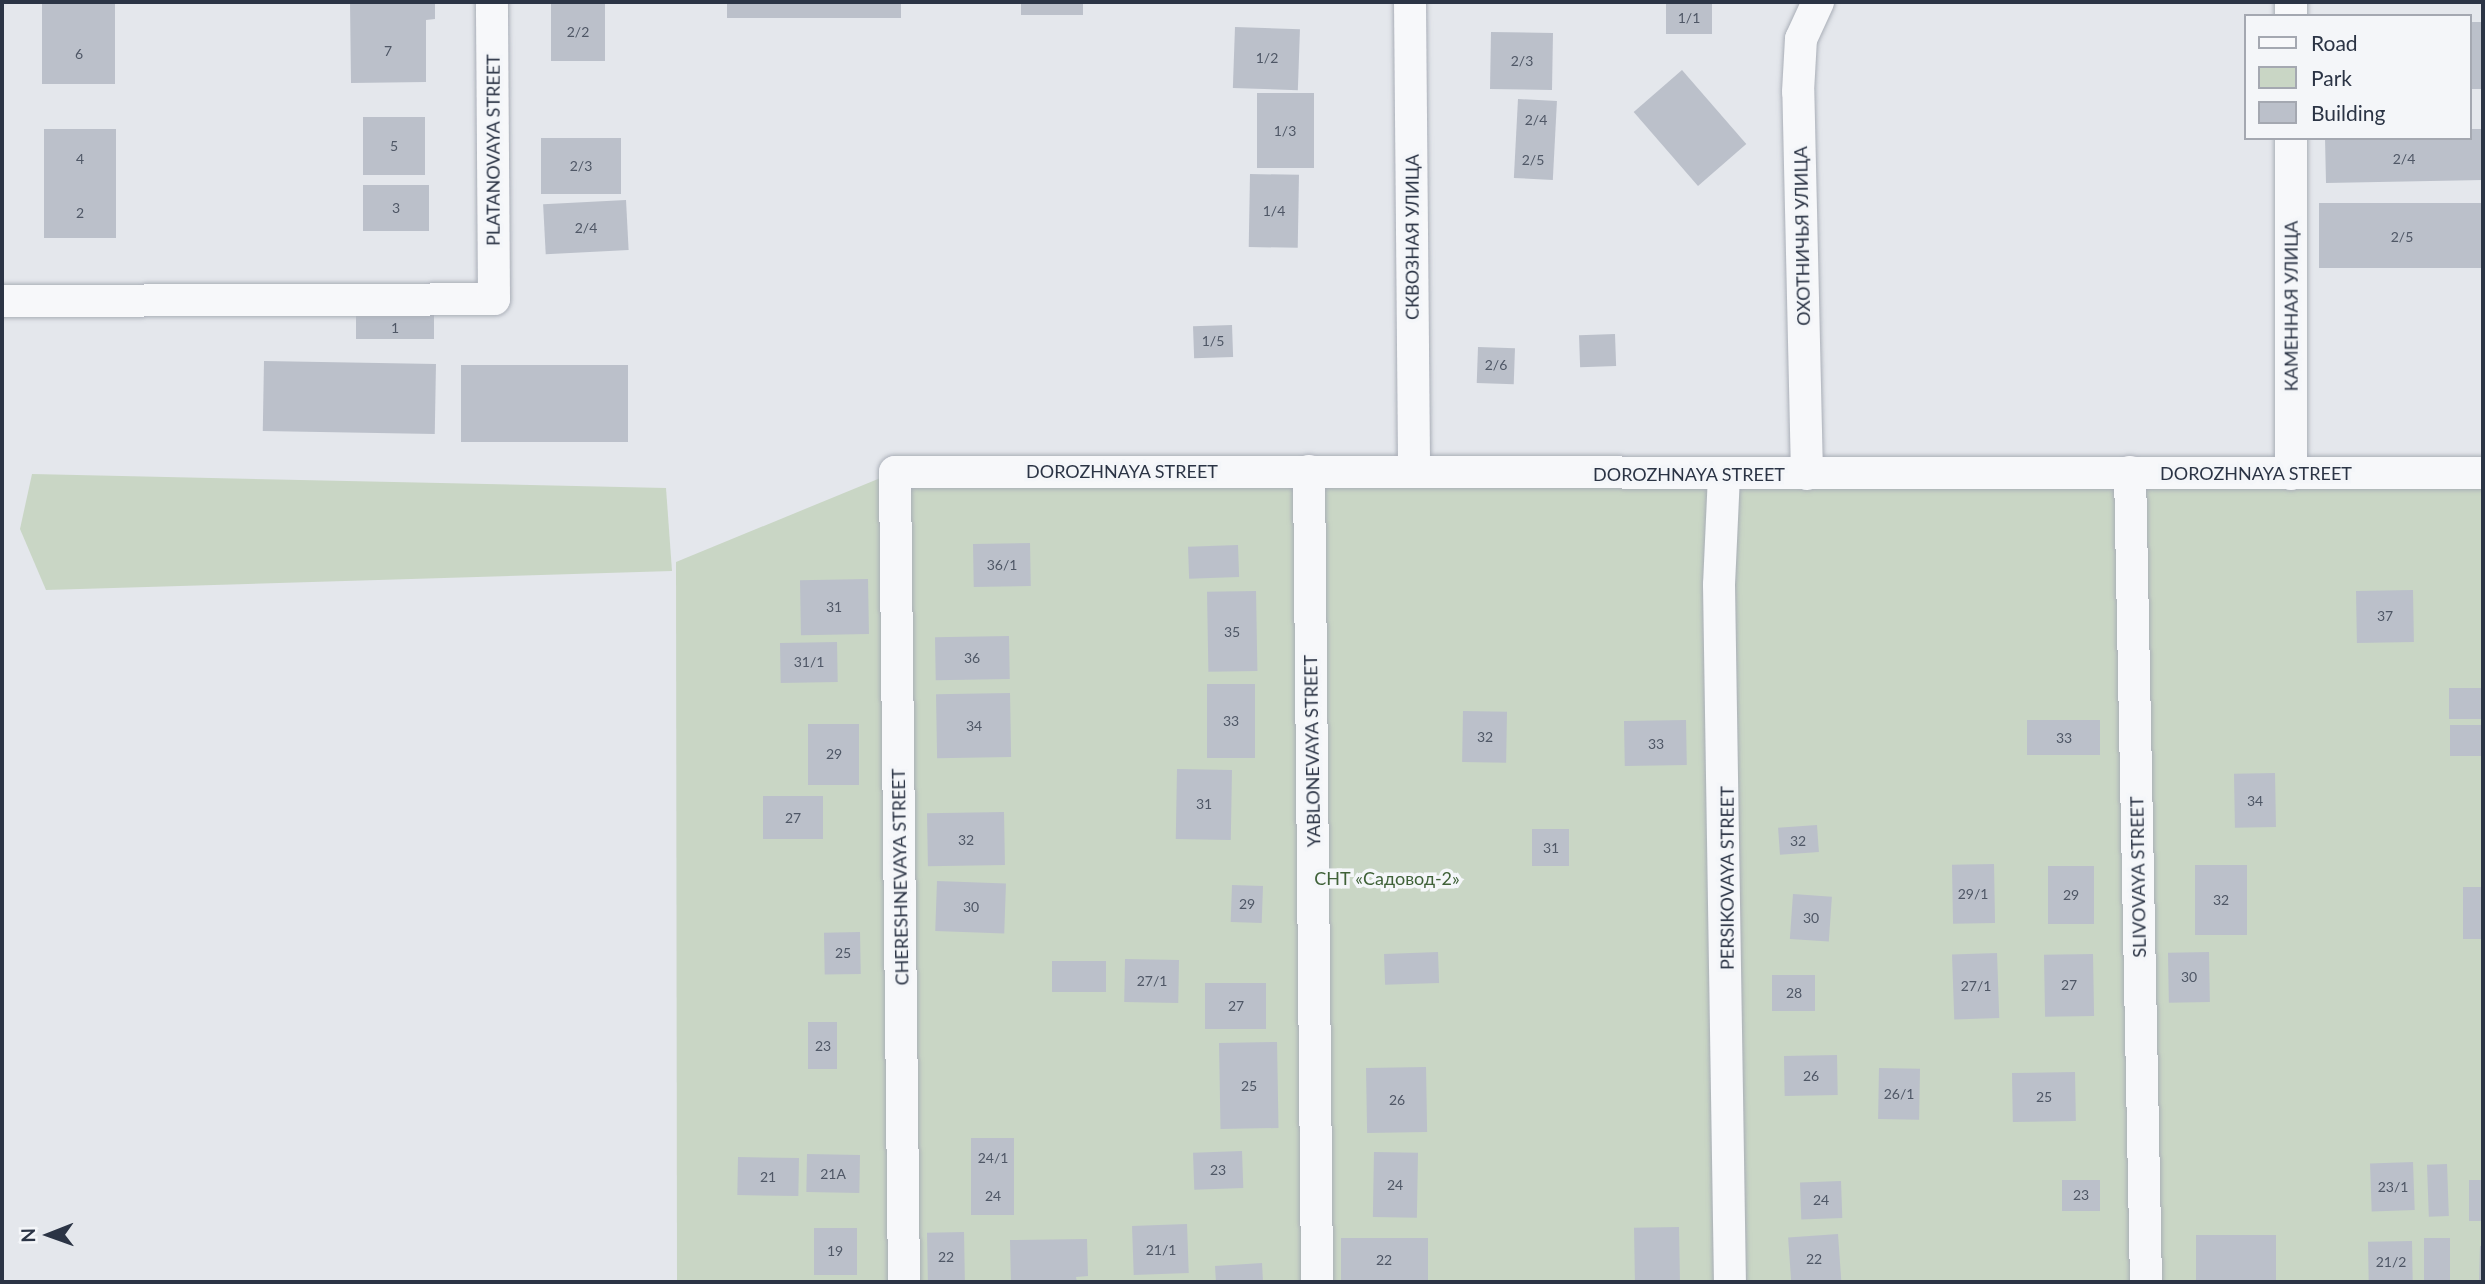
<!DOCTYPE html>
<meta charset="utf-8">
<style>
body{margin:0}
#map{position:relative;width:2485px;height:1284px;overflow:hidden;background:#e4e7ec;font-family:Lato,sans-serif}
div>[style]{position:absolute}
.green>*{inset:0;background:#c9d6c5}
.building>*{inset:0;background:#bbc0ca;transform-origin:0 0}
.roads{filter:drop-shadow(0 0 2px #a9aeb7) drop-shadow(0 0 2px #a9aeb7)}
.minor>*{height:32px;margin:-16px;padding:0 16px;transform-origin:16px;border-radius:16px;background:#f7f8fa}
span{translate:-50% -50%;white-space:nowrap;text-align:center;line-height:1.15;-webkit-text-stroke:7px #f4f6f9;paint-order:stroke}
.number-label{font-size:14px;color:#4f5766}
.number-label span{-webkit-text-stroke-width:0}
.street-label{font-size:18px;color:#2b3445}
.park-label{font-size:18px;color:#3f6138}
.frame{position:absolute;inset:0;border:4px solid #2b3445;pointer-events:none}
.legend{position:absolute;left:2244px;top:14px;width:228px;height:126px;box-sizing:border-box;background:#f4f6f9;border:2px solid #a4a8b1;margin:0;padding:9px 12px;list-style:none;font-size:21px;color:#2b3445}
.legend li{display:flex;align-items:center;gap:14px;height:35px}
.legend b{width:35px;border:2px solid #a4a8b1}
.north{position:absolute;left:14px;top:1200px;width:70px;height:70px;-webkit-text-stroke:5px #f4f6f9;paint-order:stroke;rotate:269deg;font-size:19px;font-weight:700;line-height:28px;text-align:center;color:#2b3445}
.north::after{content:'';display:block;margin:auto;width:24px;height:32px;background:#2b3445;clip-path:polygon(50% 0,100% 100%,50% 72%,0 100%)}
</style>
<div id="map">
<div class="green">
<i style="clip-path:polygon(895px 472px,2483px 473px,2483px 1282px,677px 1282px,676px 562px)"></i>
<i style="clip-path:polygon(32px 474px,666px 488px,672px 571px,46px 590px,20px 529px)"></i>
</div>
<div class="building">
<i style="left:42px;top:2px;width:73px;height:82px"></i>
<i style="clip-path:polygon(350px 2px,435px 2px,435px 19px,426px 20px,426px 82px,351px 83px)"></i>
<i style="left:551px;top:2px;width:54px;height:59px"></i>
<i style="left:727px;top:2px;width:174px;height:16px"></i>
<i style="left:1021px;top:2px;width:62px;height:13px"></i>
<i style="left:1666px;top:2px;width:46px;height:32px"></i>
<i style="left:2483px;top:22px;width:67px;height:14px;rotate:90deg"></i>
<i style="left:1235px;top:27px;width:65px;height:61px;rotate:2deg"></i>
<i style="left:1491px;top:32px;width:62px;height:57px;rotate:1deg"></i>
<i style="left:1682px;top:70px;width:98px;height:64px;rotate:49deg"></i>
<i style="left:1257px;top:93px;width:57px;height:75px"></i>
<i style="left:1518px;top:99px;width:39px;height:79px;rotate:3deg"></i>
<i style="left:363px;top:117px;width:62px;height:58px"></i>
<i style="left:44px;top:129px;width:72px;height:109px"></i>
<i style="clip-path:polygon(2469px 129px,2483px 129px,2483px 180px,2326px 183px,2325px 138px,2469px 138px)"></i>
<i style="left:621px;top:138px;width:56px;height:80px;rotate:90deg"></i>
<i style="left:1250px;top:174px;width:49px;height:73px;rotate:1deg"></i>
<i style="left:363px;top:185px;width:66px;height:46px"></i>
<i style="left:626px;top:200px;width:50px;height:83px;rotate:87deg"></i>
<i style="left:2483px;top:203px;width:65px;height:164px;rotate:90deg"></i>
<i style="left:434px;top:315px;width:24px;height:78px;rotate:90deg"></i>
<i style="left:1232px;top:325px;width:32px;height:39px;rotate:88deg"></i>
<i style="left:1615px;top:334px;width:32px;height:36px;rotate:88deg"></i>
<i style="left:1478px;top:347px;width:37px;height:36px;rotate:2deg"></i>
<i style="left:264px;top:361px;width:172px;height:70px;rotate:1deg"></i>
<i style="left:628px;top:365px;width:77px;height:167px;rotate:90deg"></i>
<i style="left:1030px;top:543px;width:43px;height:57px;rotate:89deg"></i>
<i style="left:1238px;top:545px;width:32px;height:50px;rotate:88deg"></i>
<i style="left:868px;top:579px;width:55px;height:68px;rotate:89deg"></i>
<i style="left:2413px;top:590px;width:52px;height:57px;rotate:89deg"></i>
<i style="left:1256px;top:591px;width:80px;height:49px;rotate:89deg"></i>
<i style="left:1009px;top:636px;width:43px;height:74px;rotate:89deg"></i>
<i style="left:837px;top:642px;width:40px;height:57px;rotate:89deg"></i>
<i style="left:1207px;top:684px;width:48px;height:74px"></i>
<i style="left:2483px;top:688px;width:31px;height:34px;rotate:90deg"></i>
<i style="left:1010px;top:693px;width:64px;height:74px;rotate:89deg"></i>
<i style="left:1463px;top:711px;width:44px;height:51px;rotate:1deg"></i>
<i style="left:1686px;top:720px;width:45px;height:62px;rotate:89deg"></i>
<i style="left:2100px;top:720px;width:35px;height:73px;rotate:90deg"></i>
<i style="left:808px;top:724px;width:51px;height:61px"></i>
<i style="left:2483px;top:725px;width:31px;height:33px;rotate:90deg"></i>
<i style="left:1177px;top:769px;width:55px;height:70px;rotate:1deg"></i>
<i style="left:2275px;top:773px;width:54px;height:41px;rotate:89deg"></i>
<i style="left:763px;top:796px;width:60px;height:43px"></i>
<i style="left:1004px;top:812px;width:53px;height:77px;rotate:89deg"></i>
<i style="left:1817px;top:825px;width:27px;height:39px;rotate:86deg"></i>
<i style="left:1532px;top:829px;width:37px;height:37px"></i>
<i style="left:1994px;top:864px;width:59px;height:42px;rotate:89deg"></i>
<i style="left:2195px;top:865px;width:52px;height:70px"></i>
<i style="left:2048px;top:866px;width:46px;height:58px"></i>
<i style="left:937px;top:881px;width:69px;height:50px;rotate:2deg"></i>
<i style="left:1232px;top:885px;width:31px;height:37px;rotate:2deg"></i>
<i style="left:2483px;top:887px;width:52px;height:20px;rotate:90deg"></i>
<i style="left:1793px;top:894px;width:39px;height:45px;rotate:4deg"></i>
<i style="left:860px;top:932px;width:42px;height:36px;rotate:89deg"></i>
<i style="left:1438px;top:952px;width:31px;height:54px;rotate:88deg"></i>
<i style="left:2209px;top:952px;width:50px;height:41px;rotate:89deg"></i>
<i style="left:1997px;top:953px;width:65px;height:45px;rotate:88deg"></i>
<i style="left:2093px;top:954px;width:62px;height:49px;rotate:89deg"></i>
<i style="left:1125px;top:959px;width:54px;height:43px;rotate:1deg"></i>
<i style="left:1106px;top:961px;width:31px;height:54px;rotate:90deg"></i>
<i style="left:1772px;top:975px;width:43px;height:36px"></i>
<i style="left:1205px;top:983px;width:61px;height:46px"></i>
<i style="left:808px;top:1022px;width:29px;height:47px"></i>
<i style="left:1277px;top:1042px;width:86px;height:58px;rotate:89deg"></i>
<i style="left:1837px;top:1055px;width:40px;height:53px;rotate:89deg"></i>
<i style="left:1426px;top:1067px;width:65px;height:60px;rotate:89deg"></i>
<i style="left:1879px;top:1068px;width:41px;height:51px;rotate:1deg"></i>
<i style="left:2075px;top:1072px;width:49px;height:63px;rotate:89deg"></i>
<i style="left:971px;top:1138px;width:43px;height:77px"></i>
<i style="left:1242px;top:1151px;width:37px;height:49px;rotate:88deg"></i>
<i style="left:1374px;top:1152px;width:44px;height:65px;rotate:1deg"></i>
<i style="left:807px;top:1154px;width:53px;height:38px;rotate:1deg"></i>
<i style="left:738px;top:1157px;width:61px;height:38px;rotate:1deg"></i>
<i style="left:2413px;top:1162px;width:48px;height:43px;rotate:88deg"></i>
<i style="left:2447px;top:1164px;width:52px;height:20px;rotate:88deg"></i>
<i style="left:2062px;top:1180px;width:38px;height:31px"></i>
<i style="left:2469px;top:1180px;width:14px;height:41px"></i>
<i style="left:1841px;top:1181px;width:37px;height:41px;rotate:88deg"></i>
<i style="left:1187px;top:1224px;width:49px;height:55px;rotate:88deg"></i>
<i style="left:1679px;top:1227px;width:55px;height:45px;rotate:89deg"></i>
<i style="left:814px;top:1228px;width:43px;height:47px"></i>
<i style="left:964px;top:1232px;width:50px;height:37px;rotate:89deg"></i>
<i style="left:1838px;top:1234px;width:48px;height:50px;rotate:86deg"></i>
<i style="left:2276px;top:1235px;width:47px;height:80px;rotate:90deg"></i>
<i style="left:1341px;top:1238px;width:87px;height:44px"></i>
<i style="left:2424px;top:1238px;width:26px;height:44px"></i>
<i style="clip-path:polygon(1087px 1239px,1088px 1276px,1076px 1277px,1077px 1282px,1011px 1282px,1010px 1240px)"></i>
<i style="left:2412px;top:1241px;width:41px;height:44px;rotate:89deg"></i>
<i style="clip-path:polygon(2480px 1246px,2483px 1246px,2483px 1282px,2479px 1282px)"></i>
<i style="clip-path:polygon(1262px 1263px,1263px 1282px,1216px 1282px,1215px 1266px)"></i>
</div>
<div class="roads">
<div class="minor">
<i style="left:1410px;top:2px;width:470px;rotate:89.5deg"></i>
<i style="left:2291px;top:16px;width:14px;rotate:-90deg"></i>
<i style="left:2px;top:301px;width:492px;rotate:-0.2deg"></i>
<i style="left:494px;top:299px;width:297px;rotate:-90.4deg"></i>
<i style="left:1309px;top:471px;width:811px;rotate:89.43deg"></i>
<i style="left:2130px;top:472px;width:810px;rotate:88.87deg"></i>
<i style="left:1807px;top:474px;width:382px;rotate:-91.3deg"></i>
<i style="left:1798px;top:92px;width:53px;rotate:-86.8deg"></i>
<i style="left:1801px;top:39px;width:41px;rotate:-65.3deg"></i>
<i style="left:2291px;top:474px;width:336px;rotate:-90deg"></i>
<i style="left:1724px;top:475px;width:110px;rotate:92.6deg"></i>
<i style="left:1719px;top:585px;width:697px;rotate:89.1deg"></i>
<i style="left:904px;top:1282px;width:810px;rotate:-90.64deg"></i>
<i style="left:895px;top:472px;width:1588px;rotate:0.04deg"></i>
</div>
</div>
<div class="number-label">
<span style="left:1689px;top:18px">1/1</span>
<span style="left:578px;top:32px">2/2</span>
<span style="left:388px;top:51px">7</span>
<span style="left:79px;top:54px">6</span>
<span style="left:1267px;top:58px">1/2</span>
<span style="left:1522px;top:61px">2/3</span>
<span style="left:1536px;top:120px">2/4</span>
<span style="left:1285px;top:131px">1/3</span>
<span style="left:394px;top:146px">5</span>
<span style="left:80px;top:159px">4</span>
<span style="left:2404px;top:159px">2/4</span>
<span style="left:1533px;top:160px">2/5</span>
<span style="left:581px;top:166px">2/3</span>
<span style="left:396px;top:208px">3</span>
<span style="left:1274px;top:211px">1/4</span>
<span style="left:80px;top:213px">2</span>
<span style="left:586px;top:228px">2/4</span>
<span style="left:2402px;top:237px">2/5</span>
<span style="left:395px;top:328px">1</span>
<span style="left:1213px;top:341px">1/5</span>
<span style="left:1496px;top:365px">2/6</span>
<span style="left:1002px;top:565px">36/1</span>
<span style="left:834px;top:607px">31</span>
<span style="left:2385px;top:616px">37</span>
<span style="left:1232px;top:632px">35</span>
<span style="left:972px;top:658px">36</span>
<span style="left:809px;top:662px">31/1</span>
<span style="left:1231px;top:721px">33</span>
<span style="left:974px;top:726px">34</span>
<span style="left:1485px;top:737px">32</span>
<span style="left:2064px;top:738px">33</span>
<span style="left:1656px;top:744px">33</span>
<span style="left:834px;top:754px">29</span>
<span style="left:2255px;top:801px">34</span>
<span style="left:1204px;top:804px">31</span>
<span style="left:793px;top:818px">27</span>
<span style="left:966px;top:840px">32</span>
<span style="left:1798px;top:841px">32</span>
<span style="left:1551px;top:848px">31</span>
<span style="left:1973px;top:894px">29/1</span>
<span style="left:2071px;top:895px">29</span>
<span style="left:2221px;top:900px">32</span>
<span style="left:1247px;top:904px">29</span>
<span style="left:971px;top:907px">30</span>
<span style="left:1811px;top:918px">30</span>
<span style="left:843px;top:953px">25</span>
<span style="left:2189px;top:977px">30</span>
<span style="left:1152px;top:981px">27/1</span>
<span style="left:2069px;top:985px">27</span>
<span style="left:1976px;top:986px">27/1</span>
<span style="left:1794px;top:993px">28</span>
<span style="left:1236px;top:1006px">27</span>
<span style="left:823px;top:1046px">23</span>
<span style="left:1811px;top:1076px">26</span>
<span style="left:1249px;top:1086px">25</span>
<span style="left:1899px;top:1094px">26/1</span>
<span style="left:2044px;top:1097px">25</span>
<span style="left:1397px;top:1100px">26</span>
<span style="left:993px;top:1158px">24/1</span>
<span style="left:1218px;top:1170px">23</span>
<span style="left:833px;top:1174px">21А</span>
<span style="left:768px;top:1177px">21</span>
<span style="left:1395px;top:1185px">24</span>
<span style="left:2393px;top:1187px">23/1</span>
<span style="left:2081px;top:1195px">23</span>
<span style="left:993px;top:1196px">24</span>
<span style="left:1821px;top:1200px">24</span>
<span style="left:1161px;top:1250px">21/1</span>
<span style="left:835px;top:1251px">19</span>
<span style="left:946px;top:1257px">22</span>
<span style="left:1814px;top:1259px">22</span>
<span style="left:1384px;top:1260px">22</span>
<span style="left:2391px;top:1262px">21/2</span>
</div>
<div class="street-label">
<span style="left:493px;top:150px;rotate:-90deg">PLATANOVAYA STREET</span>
<span style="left:1802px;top:236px;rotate:-91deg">ОХОТНИЧЬЯ УЛИЦА</span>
<span style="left:1412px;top:237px;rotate:-90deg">СКВОЗНАЯ УЛИЦА</span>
<span style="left:2291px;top:306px;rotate:-90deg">КАМЕННАЯ УЛИЦА</span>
<span style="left:1122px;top:471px">DOROZHNAYA STREET</span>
<span style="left:2256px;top:473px">DOROZHNAYA STREET</span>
<span style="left:1689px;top:474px">DOROZHNAYA STREET</span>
<span style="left:1312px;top:751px;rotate:-91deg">YABLONEVAYA STREET</span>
<span style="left:900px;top:877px;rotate:-91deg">CHERESHNEVAYA STREET</span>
<span style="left:2138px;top:877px;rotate:-91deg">SLIVOVAYA STREET</span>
<span style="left:1727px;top:878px;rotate:-90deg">PERSIKOVAYA STREET</span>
</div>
<div class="park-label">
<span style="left:1387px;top:878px">СНТ «Садовод-2»</span>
</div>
<div class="frame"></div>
<ul class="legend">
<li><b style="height:9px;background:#f7f8fa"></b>Road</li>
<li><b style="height:19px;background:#c9d6c5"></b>Park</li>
<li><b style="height:19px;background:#bbc0ca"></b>Building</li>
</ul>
<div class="north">N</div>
</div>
